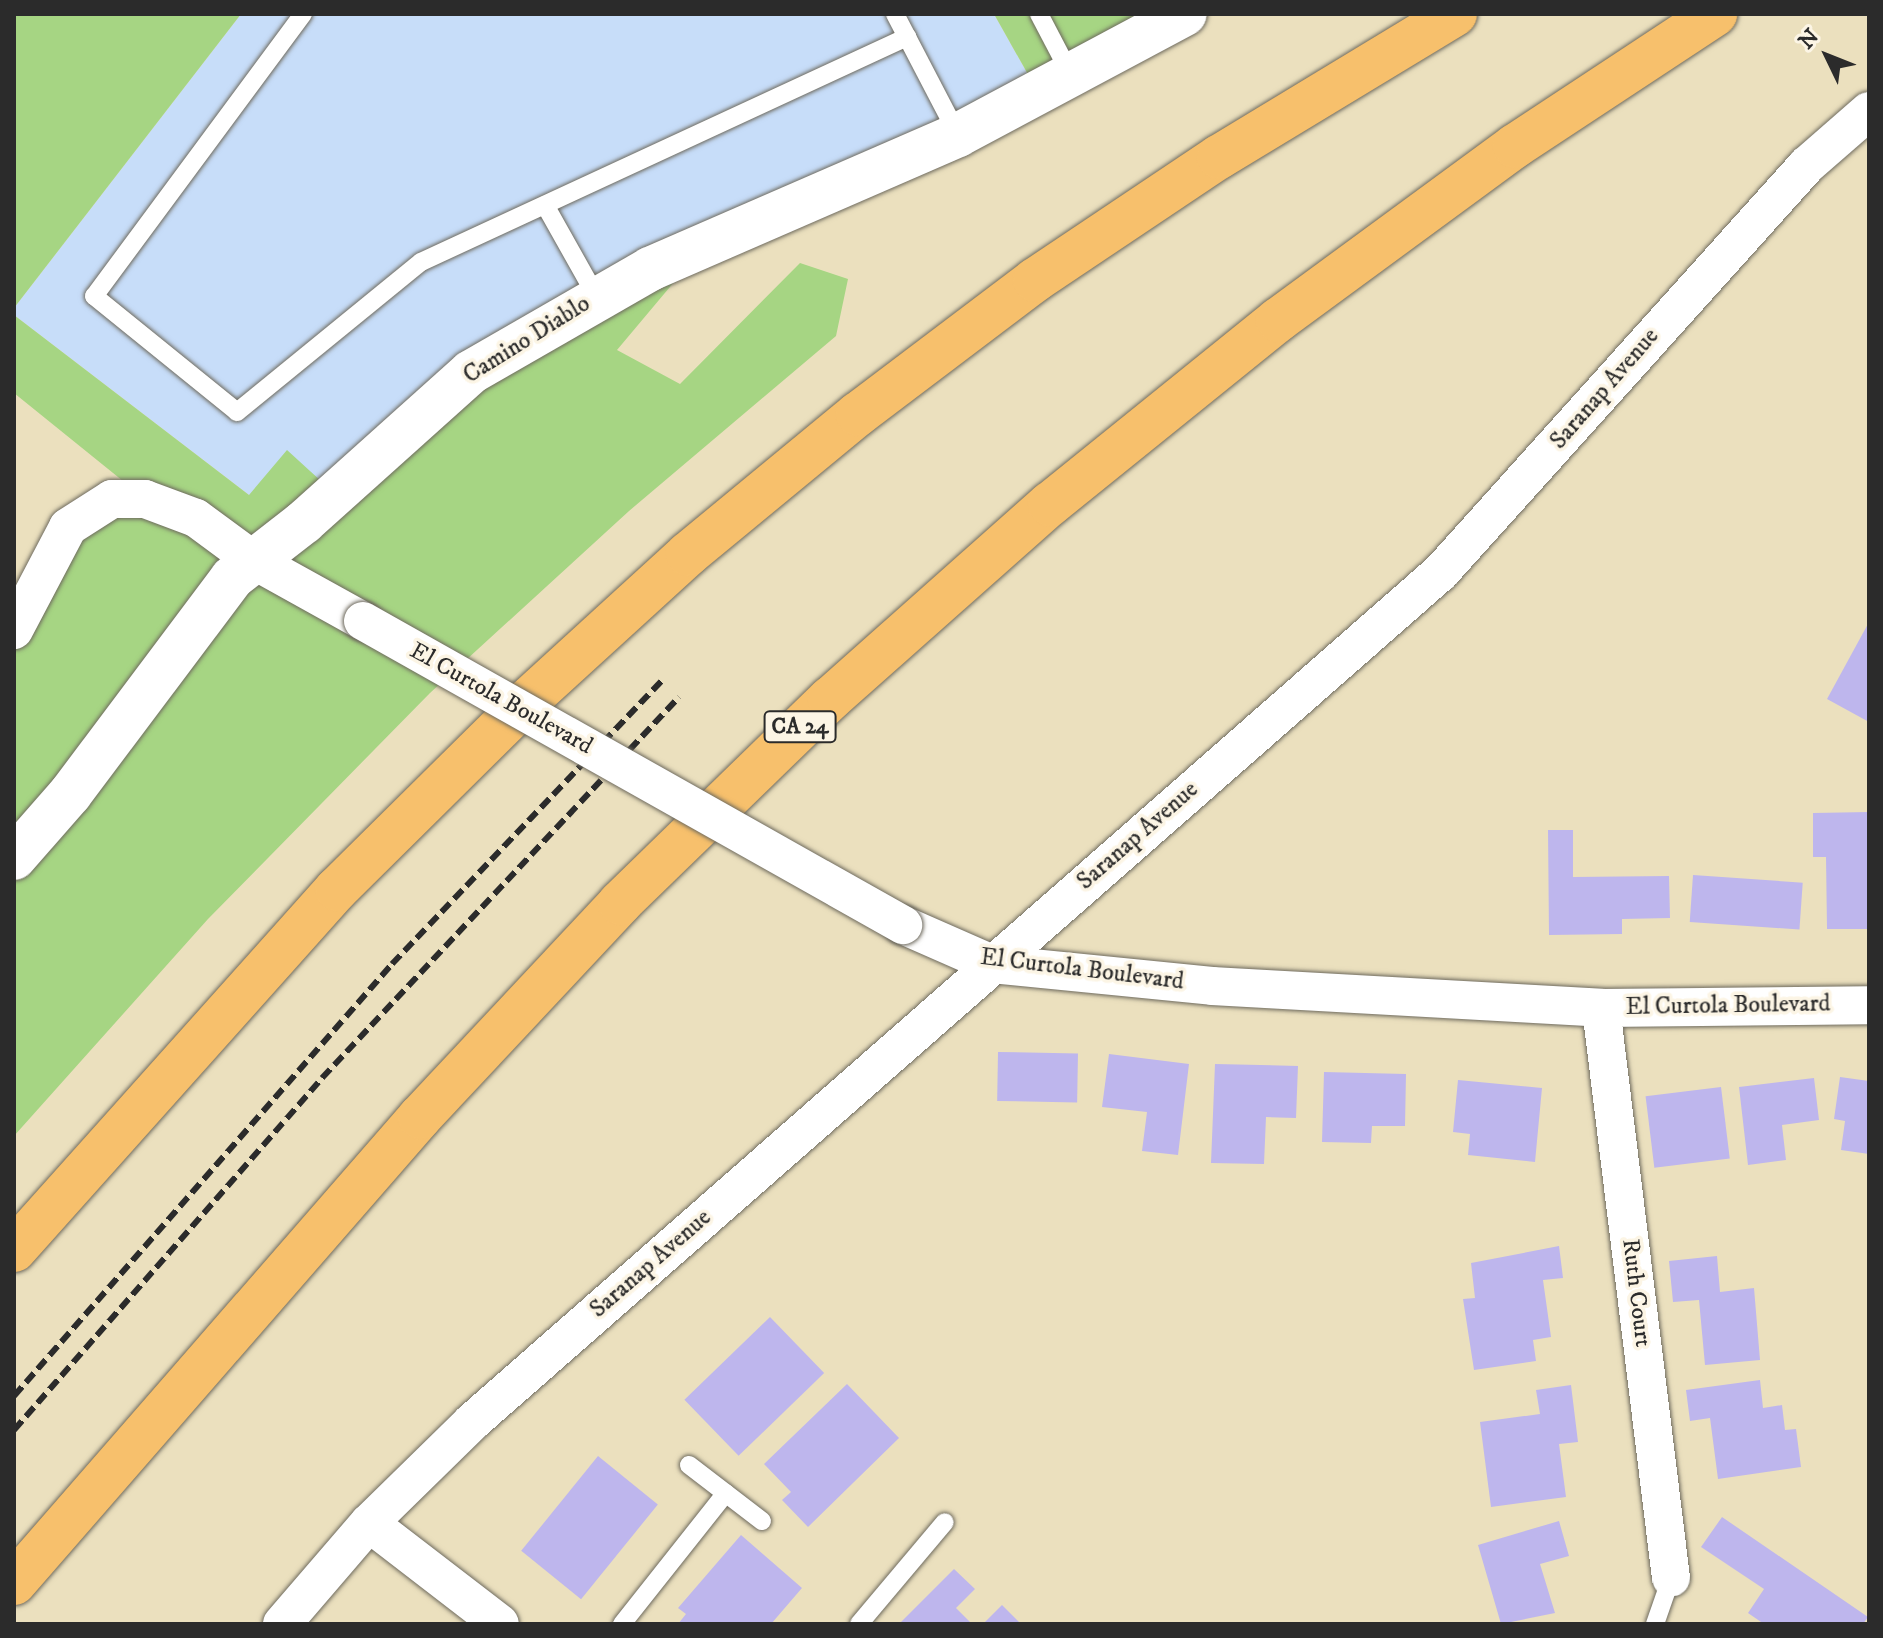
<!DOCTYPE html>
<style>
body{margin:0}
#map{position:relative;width:1883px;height:1638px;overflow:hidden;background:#ebe0be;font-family:"IM FELL DW Pica",serif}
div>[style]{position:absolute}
.built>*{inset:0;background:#c7ddf9}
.green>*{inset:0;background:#a6d583}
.building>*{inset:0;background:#beb6ed;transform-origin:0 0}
.roads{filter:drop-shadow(0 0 2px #6e6a5e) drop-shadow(0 0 2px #6e6a5e)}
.service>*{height:18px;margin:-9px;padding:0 9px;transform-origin:9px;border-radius:9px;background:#fff}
.minor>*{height:38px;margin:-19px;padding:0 19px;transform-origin:19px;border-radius:19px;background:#fff}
.tertiary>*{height:44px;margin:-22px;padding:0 22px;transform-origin:22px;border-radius:22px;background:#fff}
.motorway>*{height:44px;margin:-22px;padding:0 22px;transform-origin:22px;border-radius:22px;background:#f7c06c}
.rail>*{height:6px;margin-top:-3px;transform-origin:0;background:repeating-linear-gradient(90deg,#2b2b2b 0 12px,transparent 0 18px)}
.bridges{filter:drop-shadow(0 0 2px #6e6a5e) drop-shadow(0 0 2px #6e6a5e)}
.minor-bridge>*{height:38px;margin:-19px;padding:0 19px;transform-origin:19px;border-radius:19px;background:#fff}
span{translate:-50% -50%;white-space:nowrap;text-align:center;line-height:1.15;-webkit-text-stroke:7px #fcf5e5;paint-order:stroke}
.shield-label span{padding:2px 6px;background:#fcf5e5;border:2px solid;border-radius:6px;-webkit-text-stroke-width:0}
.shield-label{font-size:22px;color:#2b2b2b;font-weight:700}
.street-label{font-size:24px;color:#2b2b2b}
.frame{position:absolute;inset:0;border:16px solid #2b2b2b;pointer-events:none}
.north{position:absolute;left:1787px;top:16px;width:80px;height:80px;-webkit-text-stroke:6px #fcf5e5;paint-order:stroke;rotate:313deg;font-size:22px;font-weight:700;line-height:32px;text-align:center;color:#2b2b2b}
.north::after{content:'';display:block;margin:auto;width:28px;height:36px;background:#2b2b2b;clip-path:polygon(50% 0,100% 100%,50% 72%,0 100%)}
</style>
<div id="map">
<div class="built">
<i style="clip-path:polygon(241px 14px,994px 14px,1039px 94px,650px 269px,333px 493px,249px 495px,14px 315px,14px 308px)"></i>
</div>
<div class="green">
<i style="clip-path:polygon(14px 14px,241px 14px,14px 308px)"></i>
<i style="clip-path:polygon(994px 14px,1146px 14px,1039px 94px)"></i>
<i style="clip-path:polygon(706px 244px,617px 350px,680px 384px,800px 263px,848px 279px,836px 336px,629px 511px,430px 693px,208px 919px,14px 1136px,14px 630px,68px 527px,144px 498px,14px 393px,14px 315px,249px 495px,287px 450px,333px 492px,367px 460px)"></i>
</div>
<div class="building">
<i style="clip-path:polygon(1869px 622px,1869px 722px,1827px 699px)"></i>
<i style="clip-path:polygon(1869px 812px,1869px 929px,1827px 929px,1826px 857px,1813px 857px,1813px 813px)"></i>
<i style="clip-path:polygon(1548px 830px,1573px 830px,1573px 877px,1669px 876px,1670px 918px,1622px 919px,1622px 934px,1549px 935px)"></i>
<i style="left:1693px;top:875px;width:110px;height:47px;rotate:4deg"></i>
<i style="left:998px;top:1052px;width:80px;height:49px;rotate:1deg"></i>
<i style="clip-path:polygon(1109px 1054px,1189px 1064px,1178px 1155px,1142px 1151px,1147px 1112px,1102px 1107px)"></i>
<i style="clip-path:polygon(1215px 1064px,1298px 1066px,1296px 1118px,1266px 1117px,1264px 1164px,1211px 1163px)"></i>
<i style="clip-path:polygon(1324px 1072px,1406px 1074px,1405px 1126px,1372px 1126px,1371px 1143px,1322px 1142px)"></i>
<i style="clip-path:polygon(1840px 1077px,1869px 1081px,1869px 1154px,1841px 1150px,1845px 1121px,1834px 1119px)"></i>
<i style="clip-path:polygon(1814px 1078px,1819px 1120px,1782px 1125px,1786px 1160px,1748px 1165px,1739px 1087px)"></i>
<i style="clip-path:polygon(1458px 1080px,1542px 1088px,1535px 1162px,1468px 1155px,1470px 1134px,1453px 1132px)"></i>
<i style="left:1721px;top:1087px;width:72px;height:76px;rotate:83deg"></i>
<i style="clip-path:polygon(1559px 1246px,1563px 1278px,1543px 1280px,1551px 1337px,1533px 1340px,1536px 1361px,1474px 1370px,1463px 1299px,1475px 1298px,1471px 1263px)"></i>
<i style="clip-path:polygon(1717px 1256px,1720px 1292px,1754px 1288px,1760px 1360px,1705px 1365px,1699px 1300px,1673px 1302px,1669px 1261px)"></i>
<i style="left:770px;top:1317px;width:78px;height:119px;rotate:46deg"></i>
<i style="clip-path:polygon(1760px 1380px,1763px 1408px,1782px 1405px,1785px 1430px,1796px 1429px,1801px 1467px,1718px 1479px,1710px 1418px,1690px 1421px,1686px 1390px)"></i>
<i style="clip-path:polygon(847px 1384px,899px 1438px,808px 1527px,782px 1500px,791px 1492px,764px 1464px)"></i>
<i style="clip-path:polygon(1571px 1385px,1578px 1442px,1559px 1444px,1566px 1497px,1491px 1507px,1480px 1422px,1540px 1414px,1536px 1390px)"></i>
<i style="left:598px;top:1456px;width:77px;height:122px;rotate:39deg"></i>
<i style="clip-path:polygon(1722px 1517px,1868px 1617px,1863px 1624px,1764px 1624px,1748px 1613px,1764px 1589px,1701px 1547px)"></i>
<i style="clip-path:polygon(1559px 1521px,1569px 1556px,1540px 1564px,1555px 1613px,1501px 1624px,1478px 1545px)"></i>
<i style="clip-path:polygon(741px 1535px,802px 1588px,771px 1624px,678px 1624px,686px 1614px,678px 1608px)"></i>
<i style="clip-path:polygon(954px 1569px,975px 1589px,956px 1608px,972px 1624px,899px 1624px)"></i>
<i style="clip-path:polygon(1002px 1605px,1021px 1624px,983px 1624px)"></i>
</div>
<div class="roads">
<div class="service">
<i style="left:303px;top:14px;width:351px;rotate:126.5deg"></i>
<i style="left:94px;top:296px;width:184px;rotate:39deg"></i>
<i style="left:237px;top:412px;width:237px;rotate:-39.2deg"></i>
<i style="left:421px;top:262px;width:536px;rotate:-24.84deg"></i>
<i style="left:895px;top:14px;width:136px;rotate:62.5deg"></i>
<i style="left:1039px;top:14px;width:71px;rotate:62.4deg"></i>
<i style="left:545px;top:205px;width:104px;rotate:60.7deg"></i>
<i style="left:689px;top:1465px;width:92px;rotate:37.5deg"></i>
<i style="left:622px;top:1624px;width:167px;rotate:-51.6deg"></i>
<i style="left:859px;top:1624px;width:133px;rotate:-49.9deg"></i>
<i style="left:1655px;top:1624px;width:49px;rotate:-70.8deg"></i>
</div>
<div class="minor">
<i style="left:14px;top:630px;width:116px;rotate:-62.3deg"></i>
<i style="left:68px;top:527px;width:52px;rotate:-32.5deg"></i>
<i style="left:112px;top:499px;width:33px"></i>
<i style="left:145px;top:499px;width:54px;rotate:20.4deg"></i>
<i style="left:196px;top:518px;width:71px;rotate:36.4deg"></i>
<i style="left:253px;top:560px;width:126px;rotate:29deg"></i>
<i style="left:903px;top:925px;width:97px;rotate:23.7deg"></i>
<i style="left:992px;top:964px;width:221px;rotate:5.7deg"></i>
<i style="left:1212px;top:986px;width:390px;rotate:3.2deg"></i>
<i style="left:1601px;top:1008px;width:268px;rotate:-0.6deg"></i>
<i style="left:1601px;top:1008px;width:574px;rotate:83deg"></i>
<i style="left:369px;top:1523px;width:165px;rotate:37.6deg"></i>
<i style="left:282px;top:1624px;width:133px;rotate:-49.3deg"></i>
<i style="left:369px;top:1523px;width:144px;rotate:-44.4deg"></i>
<i style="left:472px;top:1422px;width:1289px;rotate:-41.26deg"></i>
<i style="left:1441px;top:572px;width:547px;rotate:-48.04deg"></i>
<i style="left:1807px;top:165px;width:82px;rotate:-41.1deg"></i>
</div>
<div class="tertiary">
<i style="left:14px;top:858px;width:85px;rotate:-48.8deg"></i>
<i style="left:70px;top:794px;width:270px;rotate:-53.1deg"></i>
<i style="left:232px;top:578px;width:91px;rotate:-37.9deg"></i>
<i style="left:304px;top:522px;width:224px;rotate:-41.9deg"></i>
<i style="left:471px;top:372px;width:207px;rotate:-29.9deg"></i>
<i style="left:650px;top:269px;width:336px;rotate:-23.5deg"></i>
<i style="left:958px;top:135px;width:257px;rotate:-28.1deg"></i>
</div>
<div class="motorway">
<i style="left:14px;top:1250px;width:484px;rotate:-48.2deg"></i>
<i style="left:337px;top:889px;width:266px;rotate:-44.7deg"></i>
<i style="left:526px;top:702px;width:219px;rotate:-42.4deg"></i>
<i style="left:688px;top:554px;width:220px;rotate:-39.5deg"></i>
<i style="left:858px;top:414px;width:222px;rotate:-37.1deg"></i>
<i style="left:1035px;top:280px;width:221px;rotate:-33.8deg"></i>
<i style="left:1219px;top:157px;width:276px;rotate:-31.2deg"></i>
<i style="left:14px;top:1583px;width:618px;rotate:-48.94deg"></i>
<i style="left:420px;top:1117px;width:293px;rotate:-46.9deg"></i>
<i style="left:620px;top:903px;width:293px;rotate:-44.2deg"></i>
<i style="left:830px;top:699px;width:294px;rotate:-41.6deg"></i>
<i style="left:1050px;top:504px;width:293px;rotate:-38.9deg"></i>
<i style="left:1278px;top:320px;width:294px;rotate:-36.3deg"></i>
<i style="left:1515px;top:146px;width:240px;rotate:-33.4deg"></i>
</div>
</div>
<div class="rail">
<i style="left:14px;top:1396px;width:574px;rotate:-48.81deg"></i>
<i style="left:392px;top:964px;width:392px;rotate:-46.4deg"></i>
<i style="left:14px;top:1430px;width:468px;rotate:-48.8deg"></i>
<i style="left:322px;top:1078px;width:522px;rotate:-46.86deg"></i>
</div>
<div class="bridges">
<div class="minor-bridge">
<i style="left:363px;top:621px;width:620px;rotate:29.38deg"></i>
</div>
</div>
<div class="shield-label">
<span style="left:800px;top:727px">CA 24</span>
</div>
<div class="street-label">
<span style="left:527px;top:340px;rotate:-32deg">Camino Diablo</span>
<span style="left:1605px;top:389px;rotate:-49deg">Saranap Avenue</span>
<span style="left:501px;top:699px;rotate:29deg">El Curtola Boulevard</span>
<span style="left:1138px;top:836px;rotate:-41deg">Saranap Avenue</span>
<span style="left:1082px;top:970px;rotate:7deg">El Curtola Boulevard</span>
<span style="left:1728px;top:1006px;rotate:-1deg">El Curtola Boulevard</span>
<span style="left:651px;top:1264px;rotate:-41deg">Saranap Avenue</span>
<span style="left:1636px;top:1293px;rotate:83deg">Ruth Court</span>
</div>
<div class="frame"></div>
<div class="north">N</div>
</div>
